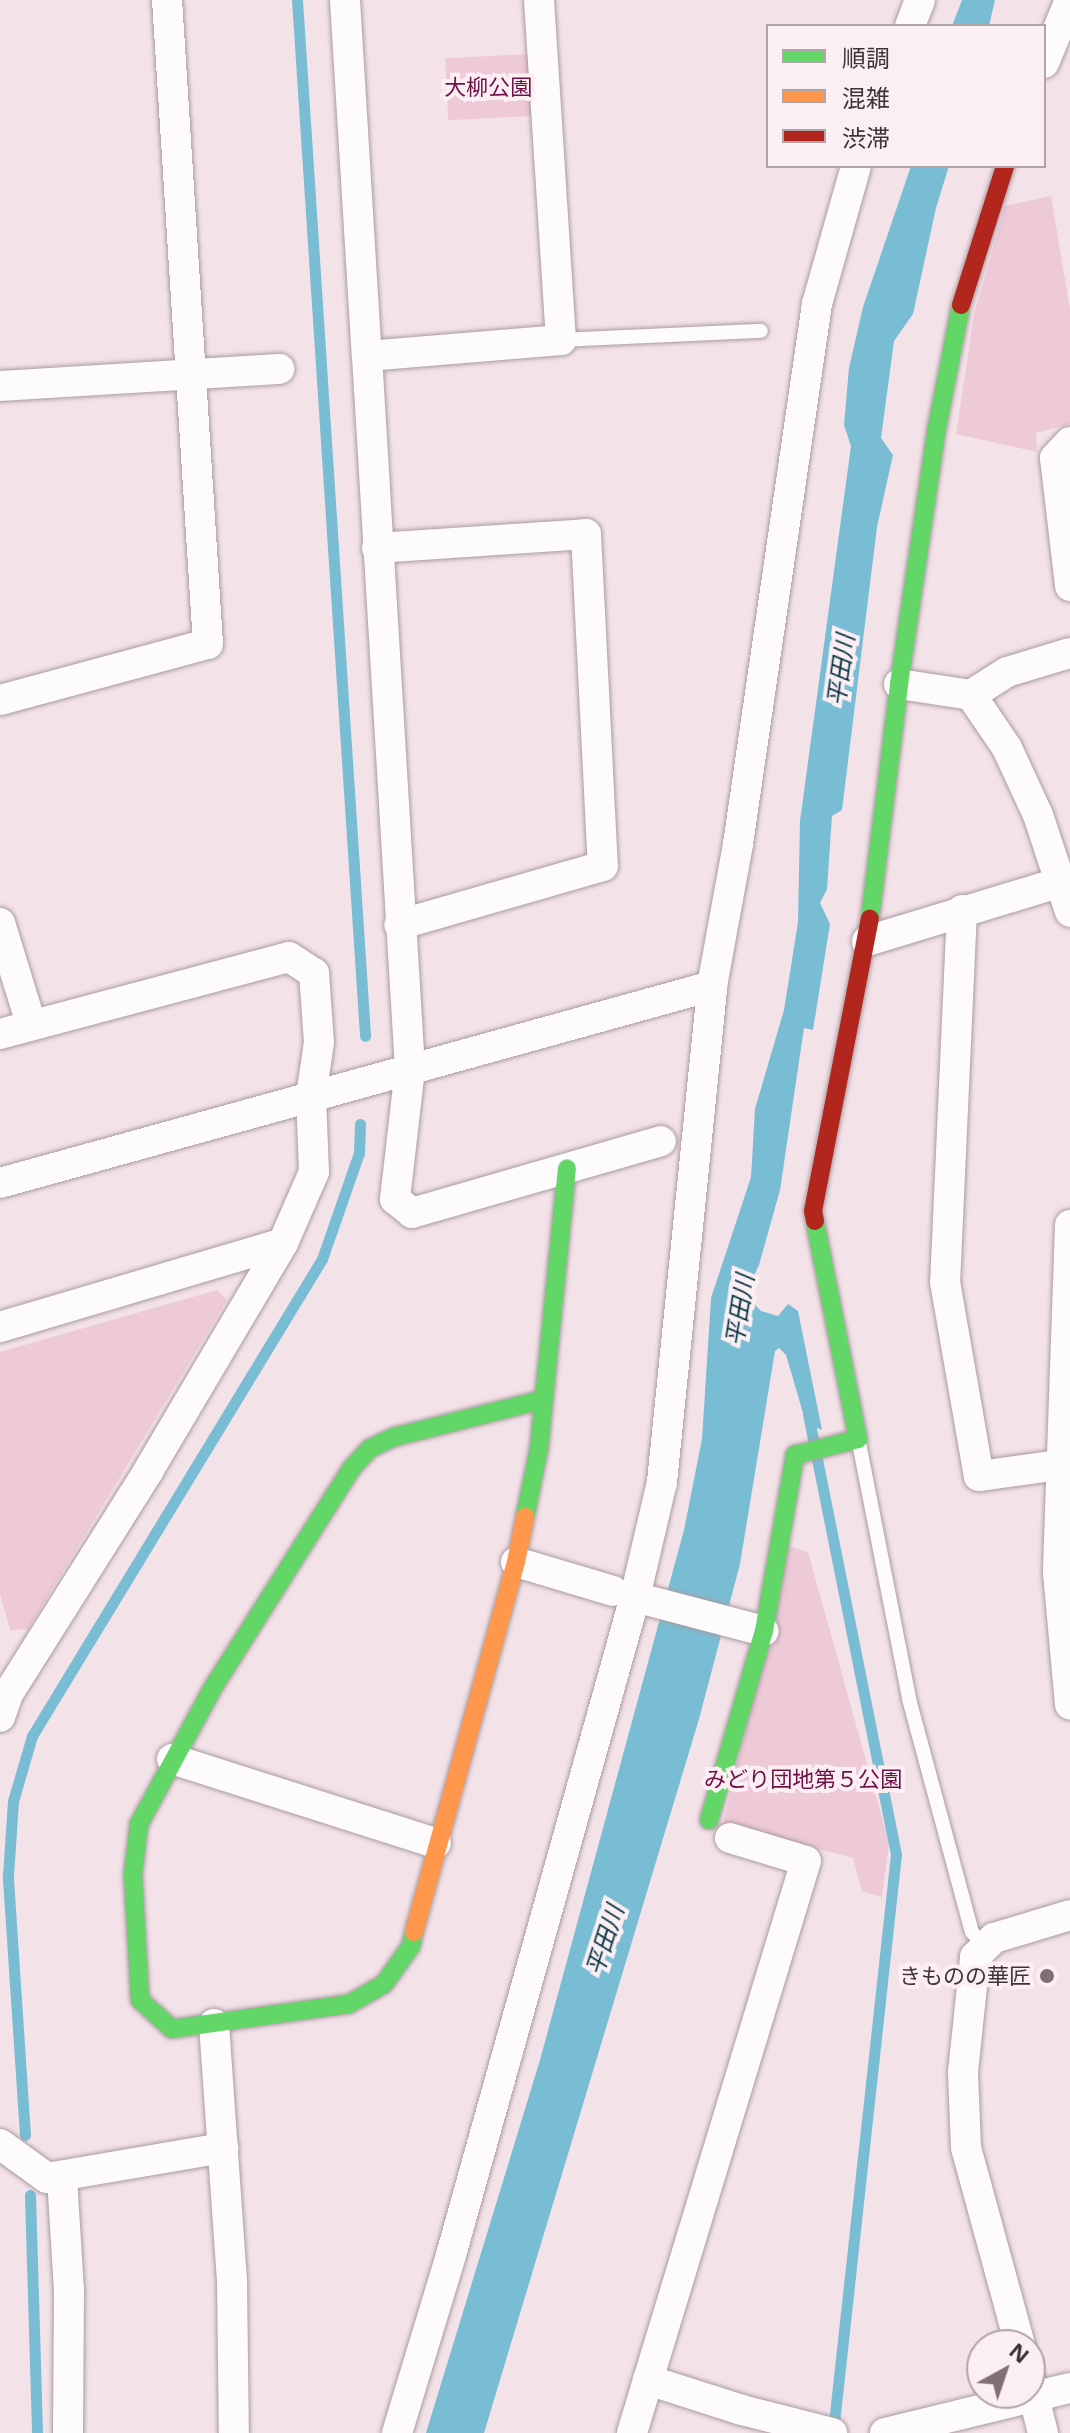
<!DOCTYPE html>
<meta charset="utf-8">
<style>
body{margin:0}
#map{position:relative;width:1070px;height:2433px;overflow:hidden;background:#f4e2e9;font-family:"Noto Sans","Noto Sans JP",sans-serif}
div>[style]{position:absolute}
.green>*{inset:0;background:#eec9d8;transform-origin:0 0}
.water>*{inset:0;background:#79bdd5}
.stream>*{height:11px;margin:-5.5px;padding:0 5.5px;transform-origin:5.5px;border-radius:5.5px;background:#79bdd5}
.roads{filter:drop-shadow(0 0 2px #a99ca1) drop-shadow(0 0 2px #a99ca1)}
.lane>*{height:14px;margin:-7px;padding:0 7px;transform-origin:7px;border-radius:7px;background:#fdfbfc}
.street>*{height:30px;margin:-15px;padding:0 15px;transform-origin:15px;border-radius:15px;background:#fdfbfc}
.fast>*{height:18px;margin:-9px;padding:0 9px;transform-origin:9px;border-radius:9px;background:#63d668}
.slow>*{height:18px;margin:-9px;padding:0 9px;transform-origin:9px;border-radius:9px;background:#ff974d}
.jam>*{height:18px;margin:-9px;padding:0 9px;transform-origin:9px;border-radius:9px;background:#b3261e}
.dots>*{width:22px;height:22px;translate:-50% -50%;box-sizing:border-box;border:4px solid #fceff4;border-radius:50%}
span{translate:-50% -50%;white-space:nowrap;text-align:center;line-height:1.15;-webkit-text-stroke:8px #fceff4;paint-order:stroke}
.park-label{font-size:22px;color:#6f1146}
.poi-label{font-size:22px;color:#3f3338}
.right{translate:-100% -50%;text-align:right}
.water-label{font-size:24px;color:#043543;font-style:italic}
.legend{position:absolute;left:766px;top:24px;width:280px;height:144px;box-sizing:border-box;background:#fceff4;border:2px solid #b0a4a9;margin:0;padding:10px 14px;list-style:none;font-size:24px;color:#3f3338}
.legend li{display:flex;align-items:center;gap:16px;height:40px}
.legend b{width:40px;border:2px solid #b0a4a9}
.north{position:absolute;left:966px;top:2329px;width:80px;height:80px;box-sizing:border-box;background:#fceff4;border:2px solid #b0a4a9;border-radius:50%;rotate:40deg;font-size:22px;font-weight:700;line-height:32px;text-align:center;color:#3f3338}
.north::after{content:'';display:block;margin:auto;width:28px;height:36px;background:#7e7076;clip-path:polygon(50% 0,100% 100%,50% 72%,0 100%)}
</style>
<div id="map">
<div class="green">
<i style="left:528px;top:54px;width:62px;height:83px;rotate:87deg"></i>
<i style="clip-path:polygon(1051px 196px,1070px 309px,1070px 424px,1036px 433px,1037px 452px,956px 434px,974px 315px,1005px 206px)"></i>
<i style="clip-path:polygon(217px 1290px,227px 1300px,28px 1629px,10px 1630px,0 1594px,0 1352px)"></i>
<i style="clip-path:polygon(789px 1546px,808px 1552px,889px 1843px,882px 1897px,862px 1891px,853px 1858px,723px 1824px)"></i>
</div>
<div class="water">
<i style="clip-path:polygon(962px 0,995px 0,989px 26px,952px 26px)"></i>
<i style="clip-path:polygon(911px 166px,949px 166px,936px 208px,913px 314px,894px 341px,881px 438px,893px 455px,877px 527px,842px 810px,832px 816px,827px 889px,820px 903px,830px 924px,813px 1030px,804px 1028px,780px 1190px,759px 1265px,745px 1295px,761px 1311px,778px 1316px,788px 1304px,798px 1311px,822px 1430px,806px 1423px,786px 1355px,779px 1348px,775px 1351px,740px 1564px,699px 1719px,484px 2433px,426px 2433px,540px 2060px,684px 1530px,702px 1439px,711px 1298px,751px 1177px,755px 1109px,784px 1010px,798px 922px,800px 821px,851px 446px,844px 425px,849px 368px,863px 307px)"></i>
</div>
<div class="stream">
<i style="left:297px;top:0;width:1038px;rotate:86.24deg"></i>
<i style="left:808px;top:1414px;width:449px;rotate:78.7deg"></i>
<i style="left:896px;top:1854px;width:581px;rotate:96.22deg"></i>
<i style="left:25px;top:2135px;width:260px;rotate:-93.8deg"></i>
<i style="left:8px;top:1876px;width:75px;rotate:-86.2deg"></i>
<i style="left:13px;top:1801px;width:68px;rotate:-73.7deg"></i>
<i style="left:32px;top:1736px;width:558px;rotate:-58.7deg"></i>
<i style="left:322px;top:1259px;width:112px;rotate:-70.8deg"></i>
<i style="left:359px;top:1153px;width:29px;rotate:-88deg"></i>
<i style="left:30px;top:2195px;width:238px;rotate:88.3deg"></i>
</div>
<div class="roads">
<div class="lane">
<i style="left:561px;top:340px;width:200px;rotate:-2.6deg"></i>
<i style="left:859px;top:1443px;width:261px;rotate:78.9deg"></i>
<i style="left:909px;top:1699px;width:241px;rotate:74.9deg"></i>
<i style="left:972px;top:1932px;width:20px;rotate:49deg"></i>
</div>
<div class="street">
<i style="left:345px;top:0;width:357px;rotate:86.5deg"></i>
<i style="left:367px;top:356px;width:195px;rotate:-4.7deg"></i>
<i style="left:561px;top:340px;width:341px;rotate:-93.7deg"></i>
<i style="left:910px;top:26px;width:28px;rotate:-69deg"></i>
<i style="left:1044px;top:63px;width:68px;rotate:-67.6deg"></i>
<i style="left:367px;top:356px;width:714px;rotate:86.55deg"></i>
<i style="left:410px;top:1069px;width:131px;rotate:96.6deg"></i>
<i style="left:395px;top:1199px;width:22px;rotate:39deg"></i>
<i style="left:412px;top:1213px;width:259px;rotate:-16.1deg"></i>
<i style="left:0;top:386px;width:280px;rotate:-3.5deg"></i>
<i style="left:1070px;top:442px;width:22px;rotate:133deg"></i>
<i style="left:1055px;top:458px;width:129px;rotate:83.3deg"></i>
<i style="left:377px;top:548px;width:209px;rotate:-3.8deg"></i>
<i style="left:586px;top:534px;width:332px;rotate:87.1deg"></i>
<i style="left:603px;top:866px;width:212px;rotate:163.9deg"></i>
<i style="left:899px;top:684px;width:73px;rotate:8.7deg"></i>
<i style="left:971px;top:695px;width:43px;rotate:-32.6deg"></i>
<i style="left:1007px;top:672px;width:66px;rotate:-16.8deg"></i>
<i style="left:971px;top:695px;width:64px;rotate:55.8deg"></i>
<i style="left:1007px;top:748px;width:74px;rotate:65.2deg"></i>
<i style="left:1038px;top:815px;width:102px;rotate:71.7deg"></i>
<i style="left:0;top:700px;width:215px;rotate:-15.1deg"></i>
<i style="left:208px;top:644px;width:645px;rotate:-93.64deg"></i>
<i style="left:962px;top:910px;width:372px;rotate:92.6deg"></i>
<i style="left:945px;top:1282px;width:197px;rotate:80.1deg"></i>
<i style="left:979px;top:1476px;width:81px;rotate:-7.8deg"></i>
<i style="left:0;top:923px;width:106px;rotate:72.9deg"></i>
<i style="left:867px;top:941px;width:203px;rotate:-16.9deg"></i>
<i style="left:0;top:1034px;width:299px;rotate:-14.9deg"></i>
<i style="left:289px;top:957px;width:30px;rotate:33deg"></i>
<i style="left:314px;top:973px;width:69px;rotate:85.9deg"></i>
<i style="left:319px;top:1042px;width:56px;rotate:98.3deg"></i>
<i style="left:311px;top:1097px;width:75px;rotate:87.7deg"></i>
<i style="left:314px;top:1172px;width:77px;rotate:113.6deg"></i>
<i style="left:283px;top:1243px;width:264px;rotate:120.6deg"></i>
<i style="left:149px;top:1470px;width:265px;rotate:122.2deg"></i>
<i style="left:8px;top:1694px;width:24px;rotate:109deg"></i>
<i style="left:0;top:1183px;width:739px;rotate:-15.47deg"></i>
<i style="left:1070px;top:1225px;width:348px;rotate:92deg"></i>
<i style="left:1058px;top:1573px;width:132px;rotate:84.8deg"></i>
<i style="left:0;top:1327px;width:295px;rotate:-16.5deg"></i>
<i style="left:516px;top:1562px;width:101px;rotate:16.6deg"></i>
<i style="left:635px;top:1597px;width:118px;rotate:-76.8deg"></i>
<i style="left:662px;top:1482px;width:499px;rotate:-84.2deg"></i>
<i style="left:712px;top:986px;width:144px;rotate:-79.6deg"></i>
<i style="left:738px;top:844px;width:546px;rotate:-81.68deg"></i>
<i style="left:817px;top:304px;width:143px;rotate:-74.2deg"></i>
<i style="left:172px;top:1759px;width:277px;rotate:17.7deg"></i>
<i style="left:730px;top:1838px;width:79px;rotate:16.8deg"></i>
<i style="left:806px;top:1861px;width:543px;rotate:106.93deg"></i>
<i style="left:648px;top:2380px;width:99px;rotate:17.7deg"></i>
<i style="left:742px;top:2410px;width:93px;rotate:14.3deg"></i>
<i style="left:214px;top:2024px;width:257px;rotate:86deg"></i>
<i style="left:232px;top:2280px;width:153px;rotate:89.3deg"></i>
<i style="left:0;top:2144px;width:58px;rotate:35.9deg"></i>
<i style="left:47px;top:2178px;width:179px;rotate:-9.7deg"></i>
<i style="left:62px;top:2177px;width:113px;rotate:86.5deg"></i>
<i style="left:69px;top:2290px;width:143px;rotate:90.4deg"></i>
<i style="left:1020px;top:2345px;width:204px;rotate:-105.3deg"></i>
<i style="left:966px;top:2148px;width:76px;rotate:-92.3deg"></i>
<i style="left:963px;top:2072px;width:116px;rotate:-84deg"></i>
<i style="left:975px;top:1957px;width:27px;rotate:-45deg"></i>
<i style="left:994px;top:1938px;width:79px;rotate:-16.8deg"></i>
<i style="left:1030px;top:2381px;width:54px;rotate:76deg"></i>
<i style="left:397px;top:2433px;width:186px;rotate:-73.1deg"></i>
<i style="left:451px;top:2255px;width:683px;rotate:-74.38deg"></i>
<i style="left:635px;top:1597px;width:133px;rotate:14.8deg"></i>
<i style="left:632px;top:2433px;width:55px;rotate:-73.2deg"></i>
<i style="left:885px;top:2433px;width:190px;rotate:-13.7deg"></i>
</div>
<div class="fast">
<i style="left:870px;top:918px;width:236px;rotate:-82.9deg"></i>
<i style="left:899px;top:684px;width:260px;rotate:-81.6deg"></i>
<i style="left:937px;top:427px;width:124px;rotate:-78.9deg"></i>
<i style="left:525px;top:1517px;width:70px;rotate:-78.5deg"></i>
<i style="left:539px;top:1448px;width:281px;rotate:-84.3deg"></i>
<i style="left:709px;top:1820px;width:197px;rotate:-73.8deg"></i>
<i style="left:764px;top:1631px;width:179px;rotate:-80deg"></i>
<i style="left:795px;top:1455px;width:65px;rotate:-14.3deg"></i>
<i style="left:858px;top:1439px;width:222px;rotate:-101.2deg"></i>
<i style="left:414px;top:1932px;width:14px;rotate:102deg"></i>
<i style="left:411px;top:1946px;width:47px;rotate:125.4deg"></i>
<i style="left:384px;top:1984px;width:40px;rotate:150.3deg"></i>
<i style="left:349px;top:2004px;width:179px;rotate:172deg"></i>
<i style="left:172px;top:2029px;width:43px;rotate:-137.8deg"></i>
<i style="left:140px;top:2000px;width:126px;rotate:-93.2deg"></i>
<i style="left:133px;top:1874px;width:50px;rotate:-83.2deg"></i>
<i style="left:139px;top:1824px;width:157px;rotate:-61.5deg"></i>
<i style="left:214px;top:1686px;width:258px;rotate:-57.7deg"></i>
<i style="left:352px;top:1468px;width:25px;rotate:-48deg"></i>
<i style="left:369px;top:1449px;width:28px;rotate:-26deg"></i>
<i style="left:394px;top:1437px;width:152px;rotate:-14.1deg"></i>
</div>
<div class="slow">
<i style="left:414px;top:1932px;width:384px;rotate:-74.6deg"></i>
<i style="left:516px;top:1562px;width:46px;rotate:-78.7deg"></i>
</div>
<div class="jam">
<i style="left:961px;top:305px;width:146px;rotate:-72.4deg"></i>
<i style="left:815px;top:1221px;width:10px;rotate:-101deg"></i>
<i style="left:813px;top:1211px;width:298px;rotate:-79deg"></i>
</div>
</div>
<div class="dots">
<i style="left:1047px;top:1976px;background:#7e7076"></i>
</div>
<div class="park-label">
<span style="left:488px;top:87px">大柳公園</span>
<span style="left:803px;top:1779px">みどり団地第５公園</span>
</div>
<div class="poi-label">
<span class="right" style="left:1031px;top:1976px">きものの華匠</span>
</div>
<div class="water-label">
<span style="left:840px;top:670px;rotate:-82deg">平田川</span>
<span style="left:739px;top:1310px;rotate:-81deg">平田川</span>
<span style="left:604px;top:1940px;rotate:-72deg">平田川</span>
</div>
<ul class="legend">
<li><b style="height:10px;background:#63d668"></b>順調</li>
<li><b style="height:10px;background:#ff974d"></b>混雑</li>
<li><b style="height:10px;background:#b3261e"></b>渋滞</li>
</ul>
<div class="north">N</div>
</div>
